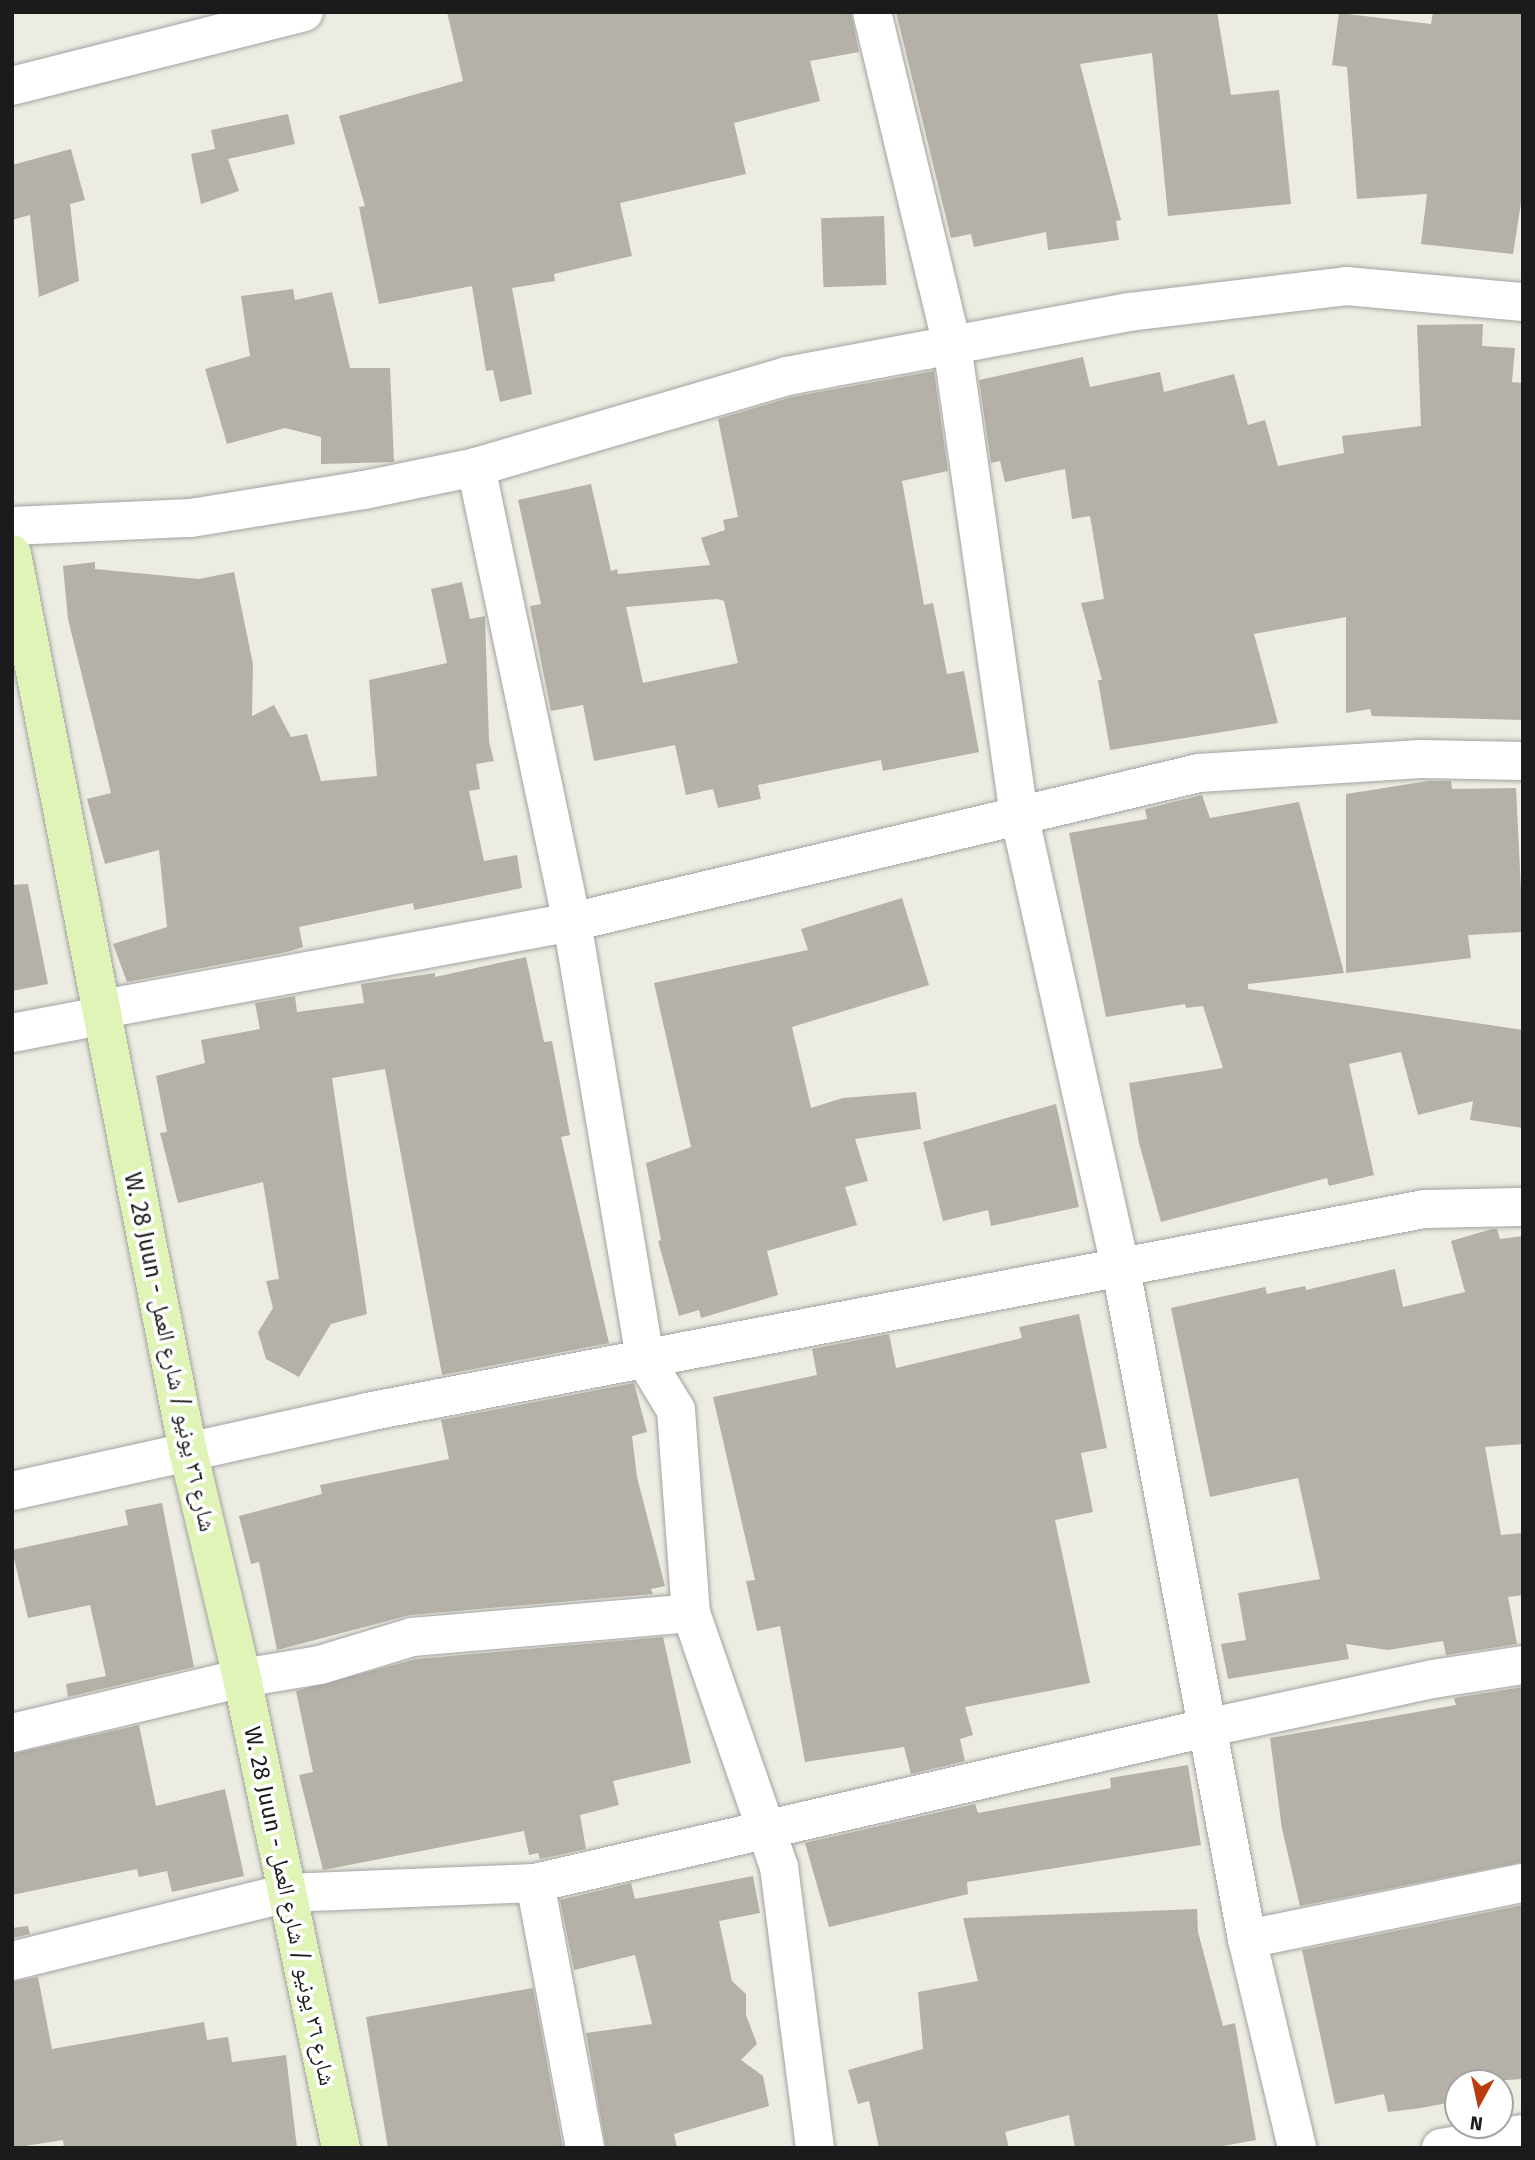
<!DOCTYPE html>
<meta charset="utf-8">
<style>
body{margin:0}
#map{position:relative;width:1535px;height:2160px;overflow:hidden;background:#ecece2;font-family:"Fira Sans","Noto Naskh Arabic",sans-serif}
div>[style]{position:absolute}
.building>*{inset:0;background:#b5b1a8;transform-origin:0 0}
.roads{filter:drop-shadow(0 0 2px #a2a2a2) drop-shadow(0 0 2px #a2a2a2)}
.street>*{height:38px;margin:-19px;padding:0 19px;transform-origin:19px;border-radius:19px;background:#fff}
.secondary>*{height:38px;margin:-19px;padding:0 19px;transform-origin:19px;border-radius:19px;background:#e0f4b7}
span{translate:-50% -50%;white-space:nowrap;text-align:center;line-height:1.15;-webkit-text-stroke:7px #fff;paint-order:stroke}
.street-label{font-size:23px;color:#1b1b1b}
.frame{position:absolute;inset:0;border:14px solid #1b1b1b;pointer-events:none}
.north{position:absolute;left:1444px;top:2069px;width:70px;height:70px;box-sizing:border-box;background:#fff;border:2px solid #a4a4a4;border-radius:50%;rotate:188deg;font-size:19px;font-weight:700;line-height:28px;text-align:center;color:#1b1b1b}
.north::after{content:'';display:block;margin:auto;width:24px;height:32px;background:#ba3d0d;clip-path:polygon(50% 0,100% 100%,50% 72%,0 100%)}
</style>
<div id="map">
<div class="building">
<i style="clip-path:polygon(447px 12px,851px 12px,859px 52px,810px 61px,820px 101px,734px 123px,746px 174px,620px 203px,632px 256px,554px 274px,555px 281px,512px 288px,532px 394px,500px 402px,493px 370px,486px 371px,472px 286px,379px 304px,359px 207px,365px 206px,339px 116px,463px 81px)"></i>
<i style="clip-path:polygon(896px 12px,1217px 12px,1231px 95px,1279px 90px,1291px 204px,1168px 216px,1152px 53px,1080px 64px,1121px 220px,1116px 221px,1119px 240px,1048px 250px,1046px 232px,974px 247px,971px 234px,951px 238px)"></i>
<i style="clip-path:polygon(1433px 12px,1523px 12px,1523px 190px,1513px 254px,1421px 244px,1427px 194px,1357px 199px,1347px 67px,1332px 65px,1339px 13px,1431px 24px)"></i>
<i style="clip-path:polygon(288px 114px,295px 144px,228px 159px,239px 191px,201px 204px,191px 154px,215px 149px,211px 130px)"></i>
<i style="clip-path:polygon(71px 149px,85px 200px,70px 204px,79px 281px,39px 297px,30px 215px,12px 220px,12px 165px)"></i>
<i style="left:884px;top:216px;width:69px;height:63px;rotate:88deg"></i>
<i style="clip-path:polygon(293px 289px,295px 300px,332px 292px,350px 368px,390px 368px,394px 462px,321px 464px,321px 437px,285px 428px,227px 444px,205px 369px,250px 356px,241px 296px)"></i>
<i style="clip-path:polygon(1483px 324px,1482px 346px,1515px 348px,1512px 382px,1523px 383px,1523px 720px,1372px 716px,1370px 709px,1346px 713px,1346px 617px,1254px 634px,1278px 723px,1110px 750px,1098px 680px,1102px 680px,1081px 603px,1104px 599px,1090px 516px,1072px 519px,1065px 469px,1005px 482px,1000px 461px,991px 463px,979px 380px,1083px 357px,1090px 387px,1160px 372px,1164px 392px,1234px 374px,1248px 425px,1265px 420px,1278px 466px,1344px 453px,1342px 436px,1421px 426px,1417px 325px)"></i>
<i style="clip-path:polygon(evenodd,934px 371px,948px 471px,902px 481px,924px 605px,933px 603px,947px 674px,964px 671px,979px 752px,883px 771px,881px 760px,758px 785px,761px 799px,718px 808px,713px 789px,686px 795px,675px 745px,594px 761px,583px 705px,551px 711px,530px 606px,541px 604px,518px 500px,591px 484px,611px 571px,617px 569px,618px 574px,710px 565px,701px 538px,725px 530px,723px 520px,738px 517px,718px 419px,792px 397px,934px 371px,717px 599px,724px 601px,738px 663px,643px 683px,626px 607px,717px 599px)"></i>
<i style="clip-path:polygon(95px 562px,95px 569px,199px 579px,234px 572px,253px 664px,252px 716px,274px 705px,291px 737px,307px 734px,321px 781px,377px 776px,369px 680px,447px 663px,431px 589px,462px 582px,470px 619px,485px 616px,489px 742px,494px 761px,476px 764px,480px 789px,469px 791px,484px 861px,517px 855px,522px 888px,414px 910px,413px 903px,299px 927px,303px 947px,287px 952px,127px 982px,113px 944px,167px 927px,159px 850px,105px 864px,87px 799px,111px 793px,68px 619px,63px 566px)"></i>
<i style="clip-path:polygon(1428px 781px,1451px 781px,1452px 789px,1516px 788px,1523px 932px,1468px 935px,1471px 958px,1346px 973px,1346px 794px)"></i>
<i style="clip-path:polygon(1202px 795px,1210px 818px,1299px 802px,1344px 973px,1248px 984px,1248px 989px,1523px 1030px,1523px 1128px,1470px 1120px,1473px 1101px,1418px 1115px,1401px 1052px,1349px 1064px,1374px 1175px,1329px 1186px,1327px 1178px,1161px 1222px,1139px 1143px,1129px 1083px,1223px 1068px,1203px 1006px,1186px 1008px,1185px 1004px,1106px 1017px,1069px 833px,1147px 819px,1145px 809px)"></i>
<i style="clip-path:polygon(28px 884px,48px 984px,12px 991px,12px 885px)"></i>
<i style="clip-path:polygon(902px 898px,929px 985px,792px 1027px,811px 1108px,843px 1098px,916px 1092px,921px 1129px,855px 1139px,868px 1181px,845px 1187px,857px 1225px,767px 1251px,778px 1295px,701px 1318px,699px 1310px,679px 1316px,658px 1241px,661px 1240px,646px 1163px,691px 1147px,654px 983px,808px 950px,801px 929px)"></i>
<i style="clip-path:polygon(526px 957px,544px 1042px,552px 1041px,570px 1135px,561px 1137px,609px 1343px,442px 1375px,385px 1069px,332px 1078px,367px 1314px,331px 1324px,299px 1377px,266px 1359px,258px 1332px,273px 1308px,266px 1281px,279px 1279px,263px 1182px,178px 1203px,160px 1133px,167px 1132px,156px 1076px,205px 1063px,201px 1040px,260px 1029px,255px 1003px,295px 996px,297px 1012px,364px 1003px,361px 984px,435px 973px,435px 977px)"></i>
<i style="clip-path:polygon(1056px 1104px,1079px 1207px,991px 1226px,988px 1210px,943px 1221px,923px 1142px)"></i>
<i style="clip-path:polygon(1492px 1229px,1497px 1229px,1500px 1239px,1523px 1236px,1523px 1444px,1485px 1447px,1501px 1535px,1523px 1533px,1523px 1595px,1508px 1597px,1517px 1644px,1446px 1655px,1443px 1641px,1388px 1650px,1346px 1644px,1349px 1659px,1228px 1679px,1221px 1644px,1246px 1640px,1238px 1593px,1320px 1579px,1298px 1478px,1210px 1497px,1171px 1308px,1265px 1287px,1267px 1294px,1305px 1286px,1306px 1290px,1395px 1269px,1403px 1307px,1465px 1292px,1451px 1241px)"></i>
<i style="clip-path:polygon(1079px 1314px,1107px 1448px,1081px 1453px,1093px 1512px,1055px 1520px,1090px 1683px,965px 1707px,973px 1735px,960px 1739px,965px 1761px,911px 1774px,904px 1747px,805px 1762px,780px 1626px,757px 1631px,746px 1581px,755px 1580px,713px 1397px,817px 1375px,812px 1349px,889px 1334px,896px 1368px,1022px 1338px,1019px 1327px)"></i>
<i style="clip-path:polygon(634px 1383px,647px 1432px,632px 1436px,637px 1477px,665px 1586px,651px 1589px,653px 1594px,410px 1615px,277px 1650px,259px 1562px,251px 1564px,239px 1516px,322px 1494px,320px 1485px,449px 1459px,441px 1420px)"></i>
<i style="clip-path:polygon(162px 1503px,194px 1667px,68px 1697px,66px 1684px,106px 1676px,90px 1605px,28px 1618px,12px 1550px,128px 1525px,125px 1510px)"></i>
<i style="clip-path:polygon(663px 1637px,691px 1763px,613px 1781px,619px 1805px,580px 1815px,586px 1849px,540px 1859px,538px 1853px,529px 1855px,524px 1831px,323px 1870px,299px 1775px,313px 1772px,296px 1691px,416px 1659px)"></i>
<i style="clip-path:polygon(1523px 1687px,1523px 1862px,1300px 1906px,1282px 1829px,1270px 1738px,1456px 1705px,1454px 1698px)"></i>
<i style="clip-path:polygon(139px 1725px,156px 1806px,225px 1789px,244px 1876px,172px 1892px,167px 1871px,139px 1877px,137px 1869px,12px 1895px,12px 1754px)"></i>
<i style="clip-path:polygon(1188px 1765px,1201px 1845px,967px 1882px,968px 1894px,829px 1927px,805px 1843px,975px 1804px,978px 1813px,1111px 1788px,1110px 1778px)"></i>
<i style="clip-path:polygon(753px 1876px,760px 1913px,719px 1921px,732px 1981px,746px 1994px,746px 2015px,757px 2044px,741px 2060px,763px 2076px,769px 2106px,674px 2134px,677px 2148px,606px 2148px,586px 2033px,652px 2024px,635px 1955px,574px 1970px,560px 1900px,631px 1883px,635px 1899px)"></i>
<i style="clip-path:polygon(1523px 1905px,1523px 2079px,1458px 2083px,1458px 2101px,1421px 2108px,1388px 2112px,1384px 2094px,1335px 2104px,1302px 1950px)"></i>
<i style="clip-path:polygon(1197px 1909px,1198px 1932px,1223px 2026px,1235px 2023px,1256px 2140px,1212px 2148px,1075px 2148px,1069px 2115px,1005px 2132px,1009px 2148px,879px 2148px,869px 2101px,858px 2104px,848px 2070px,923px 2049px,918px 1992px,978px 1981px,963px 1918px)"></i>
<i style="clip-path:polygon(28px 1926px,30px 1934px,12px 1938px,12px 1928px)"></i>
<i style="clip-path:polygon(38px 1977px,52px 2049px,204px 2022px,207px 2040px,228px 2037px,232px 2062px,286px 2055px,297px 2148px,64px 2148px,63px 2140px,12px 2148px,12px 1982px)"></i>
<i style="clip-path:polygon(533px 1988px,563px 2148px,388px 2148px,366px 2017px)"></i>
</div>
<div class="roads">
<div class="street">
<i style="left:872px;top:12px;width:342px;rotate:76.5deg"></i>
<i style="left:952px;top:345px;width:474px;rotate:81.9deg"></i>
<i style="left:1019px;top:814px;width:466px;rotate:77.4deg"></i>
<i style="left:1121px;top:1269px;width:682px;rotate:79.35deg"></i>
<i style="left:1247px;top:1939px;width:215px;rotate:76.5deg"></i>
<i style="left:12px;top:86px;width:301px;rotate:-14.2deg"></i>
<i style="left:476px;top:467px;width:465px;rotate:78.1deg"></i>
<i style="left:572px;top:922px;width:443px;rotate:80.5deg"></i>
<i style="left:645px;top:1359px;width:60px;rotate:58.7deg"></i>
<i style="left:676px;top:1410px;width:204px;rotate:85.8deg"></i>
<i style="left:691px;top:1613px;width:269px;rotate:70.9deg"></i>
<i style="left:779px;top:1867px;width:283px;rotate:82.7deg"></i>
<i style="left:12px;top:526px;width:179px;rotate:-2.6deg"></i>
<i style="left:191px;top:518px;width:175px;rotate:-9.2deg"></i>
<i style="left:364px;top:490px;width:114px;rotate:-11.6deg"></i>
<i style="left:476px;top:467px;width:324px;rotate:-16.3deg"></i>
<i style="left:787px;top:376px;width:348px;rotate:-10.6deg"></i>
<i style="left:1129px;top:312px;width:219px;rotate:-6.8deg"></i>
<i style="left:1346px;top:286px;width:178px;rotate:5.2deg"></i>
<i style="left:12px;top:1033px;width:91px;rotate:-10.8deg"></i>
<i style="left:101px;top:1016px;width:11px;rotate:-49deg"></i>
<i style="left:108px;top:1008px;width:472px;rotate:-10.5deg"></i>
<i style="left:572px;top:922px;width:644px;rotate:-13.37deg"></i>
<i style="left:1199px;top:773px;width:222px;rotate:-3.6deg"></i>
<i style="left:1421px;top:759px;width:102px;rotate:1.1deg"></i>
<i style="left:12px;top:1491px;width:364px;rotate:-12.5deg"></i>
<i style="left:367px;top:1412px;width:1076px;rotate:-10.87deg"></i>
<i style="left:1424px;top:1209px;width:99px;rotate:-1.2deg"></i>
<i style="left:12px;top:1733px;width:236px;rotate:-13.4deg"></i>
<i style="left:242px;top:1678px;width:79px;rotate:-9.5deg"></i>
<i style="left:320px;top:1665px;width:96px;rotate:-16.9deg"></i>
<i style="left:412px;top:1637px;width:280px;rotate:-4.9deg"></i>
<i style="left:535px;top:1883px;width:270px;rotate:79.3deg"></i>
<i style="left:1247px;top:1939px;width:282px;rotate:-11.5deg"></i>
<i style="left:12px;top:1961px;width:282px;rotate:-13.9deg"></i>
<i style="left:286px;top:1893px;width:249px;rotate:-2.3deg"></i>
<i style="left:535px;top:1883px;width:689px;rotate:-13.01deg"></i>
<i style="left:1206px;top:1728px;width:232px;rotate:-12.2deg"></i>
<i style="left:1433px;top:1679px;width:91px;rotate:-8.8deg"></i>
<i style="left:1441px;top:2148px;width:83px;rotate:-9.7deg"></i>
</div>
<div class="secondary">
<i style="left:12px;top:554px;width:914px;rotate:78.9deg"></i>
<i style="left:188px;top:1451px;width:233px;rotate:76.6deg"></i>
<i style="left:242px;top:1678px;width:480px;rotate:78.1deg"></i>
</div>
</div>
<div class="street-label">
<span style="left:170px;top:1352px;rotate:78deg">W. 28 Juun - شارع ٢٦ يونيو / شارع العمل</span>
<span style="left:290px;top:1906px;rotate:78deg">W. 28 Juun - شارع ٢٦ يونيو / شارع العمل</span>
</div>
<div class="frame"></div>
<div class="north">N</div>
</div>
